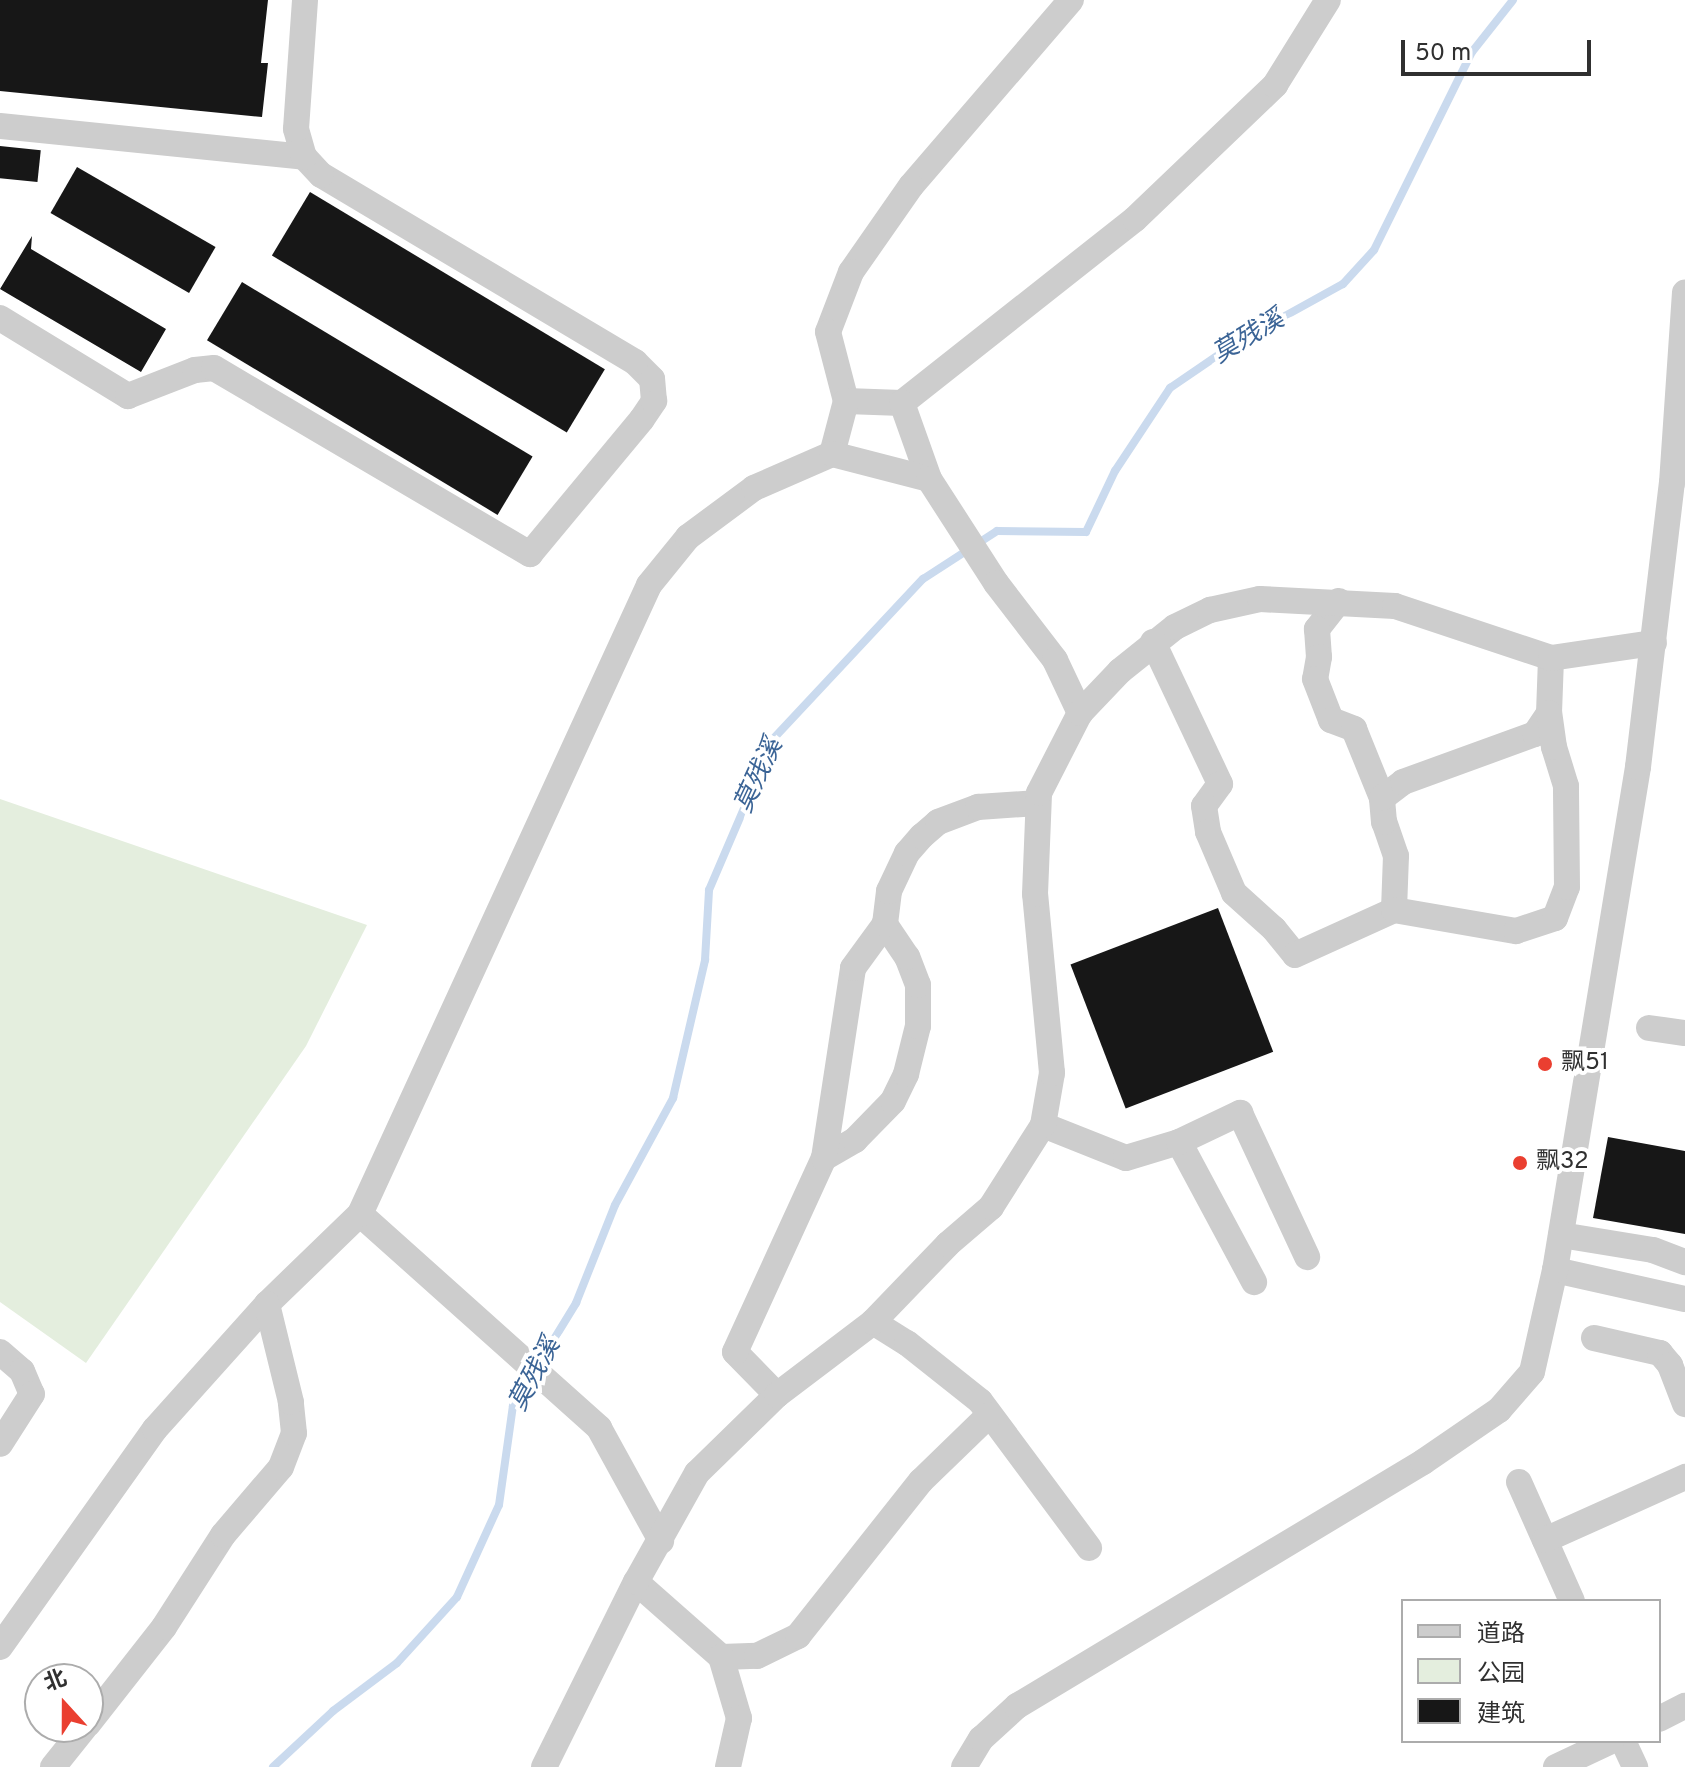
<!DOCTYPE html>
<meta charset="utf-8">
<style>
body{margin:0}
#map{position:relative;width:1685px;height:1767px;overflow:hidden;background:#fff;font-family:Overpass,"Noto Sans SC",sans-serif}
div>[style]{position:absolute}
.green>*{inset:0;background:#e4eede}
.stream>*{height:8px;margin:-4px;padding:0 4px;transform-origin:4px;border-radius:4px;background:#cadaee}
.building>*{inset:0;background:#171717;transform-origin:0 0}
.minor>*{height:26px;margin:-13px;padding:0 13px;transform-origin:13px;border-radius:13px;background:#cdcdcd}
.dots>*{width:22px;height:22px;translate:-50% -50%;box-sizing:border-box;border:4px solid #fff;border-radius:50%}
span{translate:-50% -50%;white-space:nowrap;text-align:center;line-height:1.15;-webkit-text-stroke:8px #fff;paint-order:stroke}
.poi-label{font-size:24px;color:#303030}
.left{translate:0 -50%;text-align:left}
.water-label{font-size:26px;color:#3b6496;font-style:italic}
.legend{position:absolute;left:1401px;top:1599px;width:260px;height:144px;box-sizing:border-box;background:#fff;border:2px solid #acacac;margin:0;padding:10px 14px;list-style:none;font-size:24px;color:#303030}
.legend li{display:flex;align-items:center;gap:16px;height:40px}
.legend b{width:40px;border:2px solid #acacac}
.north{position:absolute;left:24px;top:1663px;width:80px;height:80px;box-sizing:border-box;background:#fff;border:2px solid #acacac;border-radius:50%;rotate:339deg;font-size:22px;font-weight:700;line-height:32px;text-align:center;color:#303030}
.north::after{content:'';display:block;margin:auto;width:28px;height:36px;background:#ea3f30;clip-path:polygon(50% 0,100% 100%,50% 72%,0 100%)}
.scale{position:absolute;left:1401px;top:40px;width:190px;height:36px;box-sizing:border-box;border:4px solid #303030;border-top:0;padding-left:10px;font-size:24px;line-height:28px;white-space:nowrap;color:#303030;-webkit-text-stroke:6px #fff;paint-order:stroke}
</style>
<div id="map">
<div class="green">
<i style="clip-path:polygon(0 799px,367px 925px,306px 1046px,86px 1363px,0 1302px)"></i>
</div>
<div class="stream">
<i style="left:273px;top:1767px;width:82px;rotate:-43deg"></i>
<i style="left:333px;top:1711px;width:80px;rotate:-36.9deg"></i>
<i style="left:397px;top:1663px;width:89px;rotate:-47.7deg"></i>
<i style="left:457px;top:1597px;width:101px;rotate:-65.5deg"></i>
<i style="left:499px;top:1505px;width:100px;rotate:-82deg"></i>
<i style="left:513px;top:1406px;width:121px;rotate:-58.5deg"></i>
<i style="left:576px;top:1303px;width:105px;rotate:-68.3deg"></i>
<i style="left:615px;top:1205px;width:122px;rotate:-61.5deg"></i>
<i style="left:673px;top:1098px;width:142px;rotate:-76.9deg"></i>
<i style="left:705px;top:960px;width:70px;rotate:-86.7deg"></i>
<i style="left:709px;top:890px;width:165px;rotate:-66.8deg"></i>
<i style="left:774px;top:738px;width:218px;rotate:-46.9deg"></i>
<i style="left:923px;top:579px;width:88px;rotate:-33deg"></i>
<i style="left:997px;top:531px;width:89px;rotate:0.6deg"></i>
<i style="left:1086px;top:532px;width:68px;rotate:-64.6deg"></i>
<i style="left:1115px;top:471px;width:100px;rotate:-56.5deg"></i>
<i style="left:1170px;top:388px;width:80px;rotate:-34.3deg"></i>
<i style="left:1236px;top:343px;width:122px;rotate:-28.9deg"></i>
<i style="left:1343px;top:284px;width:46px;rotate:-47.6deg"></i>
<i style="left:1374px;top:250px;width:221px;rotate:-63.7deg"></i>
<i style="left:1472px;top:52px;width:66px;rotate:-51.7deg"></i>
</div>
<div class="building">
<i style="clip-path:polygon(0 0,268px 0,261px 63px,268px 63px,262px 117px,0 91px)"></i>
<i style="left:0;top:146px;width:41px;height:32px;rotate:6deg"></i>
<i style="left:77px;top:167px;width:160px;height:53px;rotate:30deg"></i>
<i style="left:310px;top:192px;width:344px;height:74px;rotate:31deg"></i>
<i style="clip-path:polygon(32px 236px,31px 249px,166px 329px,141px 372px,0 289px)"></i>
<i style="left:242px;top:282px;width:339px;height:68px;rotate:31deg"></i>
<i style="left:1218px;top:908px;width:154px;height:158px;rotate:69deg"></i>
<i style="clip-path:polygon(1608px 1137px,1685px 1151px,1685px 1234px,1593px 1218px)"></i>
</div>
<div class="minor">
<i style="left:1071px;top:0;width:245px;rotate:130.7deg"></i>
<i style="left:911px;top:186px;width:105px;rotate:124.9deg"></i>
<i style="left:851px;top:272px;width:64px;rotate:111deg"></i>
<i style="left:828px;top:332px;width:71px;rotate:75.4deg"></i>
<i style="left:846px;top:401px;width:56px;rotate:2deg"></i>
<i style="left:902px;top:403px;width:297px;rotate:-38.3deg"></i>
<i style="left:1135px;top:219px;width:194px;rotate:-43.7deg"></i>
<i style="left:1275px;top:85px;width:100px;rotate:-58.1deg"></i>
<i style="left:0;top:126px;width:306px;rotate:5.8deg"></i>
<i style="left:0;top:318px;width:150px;rotate:31.4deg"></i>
<i style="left:128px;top:396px;width:72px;rotate:-21.2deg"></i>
<i style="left:195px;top:370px;width:19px;rotate:-6deg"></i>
<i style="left:214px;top:368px;width:367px;rotate:30.5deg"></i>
<i style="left:530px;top:554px;width:175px;rotate:-50.3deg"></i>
<i style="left:642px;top:419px;width:22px;rotate:-56deg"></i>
<i style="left:654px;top:401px;width:22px;rotate:-95deg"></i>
<i style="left:652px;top:379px;width:24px;rotate:-135deg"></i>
<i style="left:635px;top:362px;width:365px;rotate:-149.2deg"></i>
<i style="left:321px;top:175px;width:25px;rotate:-133deg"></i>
<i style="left:304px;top:157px;width:29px;rotate:-106deg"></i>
<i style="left:296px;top:129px;width:129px;rotate:-86deg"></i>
<i style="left:902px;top:403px;width:81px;rotate:70.4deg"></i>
<i style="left:832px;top:454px;width:55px;rotate:-75.2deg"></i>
<i style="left:1339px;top:601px;width:36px;rotate:128deg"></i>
<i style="left:1317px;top:629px;width:28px;rotate:86deg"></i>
<i style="left:1319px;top:657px;width:22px;rotate:100deg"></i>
<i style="left:1315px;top:679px;width:44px;rotate:68.7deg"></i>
<i style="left:1331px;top:720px;width:25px;rotate:21deg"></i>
<i style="left:1354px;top:729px;width:74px;rotate:67.9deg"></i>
<i style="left:1153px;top:642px;width:157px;rotate:64.7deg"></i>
<i style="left:1220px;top:784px;width:27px;rotate:126deg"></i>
<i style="left:1204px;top:806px;width:26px;rotate:81deg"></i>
<i style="left:1208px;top:832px;width:66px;rotate:66.9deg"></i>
<i style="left:1234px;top:893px;width:54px;rotate:42deg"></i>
<i style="left:1274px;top:929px;width:33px;rotate:51deg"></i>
<i style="left:1295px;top:955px;width:109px;rotate:-24.4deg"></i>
<i style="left:1394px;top:910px;width:54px;rotate:-87.9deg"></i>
<i style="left:1396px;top:856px;width:36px;rotate:-109deg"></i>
<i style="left:1384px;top:822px;width:24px;rotate:-95deg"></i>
<i style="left:1382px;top:798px;width:26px;rotate:-37deg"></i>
<i style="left:1403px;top:782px;width:140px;rotate:-20deg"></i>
<i style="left:1535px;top:734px;width:25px;rotate:-56deg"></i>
<i style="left:1549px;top:713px;width:55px;rotate:-87.9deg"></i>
<i style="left:1394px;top:910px;width:124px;rotate:9.8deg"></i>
<i style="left:1516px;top:931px;width:41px;rotate:-18.4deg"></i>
<i style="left:1555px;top:918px;width:33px;rotate:-69deg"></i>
<i style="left:1567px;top:887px;width:101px;rotate:-90.6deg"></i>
<i style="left:1566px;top:786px;width:41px;rotate:-107.1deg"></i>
<i style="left:1554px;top:747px;width:34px;rotate:-98deg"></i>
<i style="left:1649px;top:1028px;width:36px;rotate:8deg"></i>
<i style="left:1043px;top:1125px;width:89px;rotate:21.7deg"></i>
<i style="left:1126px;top:1158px;width:55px;rotate:-16.8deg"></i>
<i style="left:1179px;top:1142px;width:159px;rotate:61.8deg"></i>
<i style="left:1179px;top:1142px;width:68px;rotate:-25.4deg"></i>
<i style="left:1240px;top:1113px;width:159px;rotate:65deg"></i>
<i style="left:824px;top:1158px;width:36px;rotate:-30deg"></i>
<i style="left:855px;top:1140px;width:54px;rotate:-45.7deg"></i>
<i style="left:893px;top:1101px;width:30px;rotate:-64deg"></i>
<i style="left:906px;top:1074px;width:49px;rotate:-76deg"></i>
<i style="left:918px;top:1026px;width:41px;rotate:-90deg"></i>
<i style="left:918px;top:985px;width:30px;rotate:-111deg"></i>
<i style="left:907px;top:957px;width:40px;rotate:-124deg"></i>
<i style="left:360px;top:1214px;width:321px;rotate:41.8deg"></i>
<i style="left:599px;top:1428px;width:129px;rotate:61.2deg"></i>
<i style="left:1561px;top:1235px;width:93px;rotate:9.3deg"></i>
<i style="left:1653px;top:1250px;width:34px;rotate:21deg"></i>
<i style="left:1555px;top:1270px;width:133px;rotate:12.6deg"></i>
<i style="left:873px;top:1322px;width:40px;rotate:32deg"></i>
<i style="left:907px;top:1343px;width:93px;rotate:38.5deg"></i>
<i style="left:980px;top:1401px;width:183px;rotate:53.4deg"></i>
<i style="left:1594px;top:1338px;width:68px;rotate:12.8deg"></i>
<i style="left:1660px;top:1353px;width:16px;rotate:50deg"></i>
<i style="left:1670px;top:1365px;width:42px;rotate:69deg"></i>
<i style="left:0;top:1352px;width:29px;rotate:41deg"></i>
<i style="left:22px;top:1371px;width:25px;rotate:67deg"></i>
<i style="left:32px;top:1394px;width:59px;rotate:122.6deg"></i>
<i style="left:777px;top:1395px;width:60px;rotate:-134.3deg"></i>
<i style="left:735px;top:1352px;width:213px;rotate:-65.4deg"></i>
<i style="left:824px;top:1158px;width:192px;rotate:-81.3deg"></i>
<i style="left:853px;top:968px;width:54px;rotate:-54deg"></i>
<i style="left:885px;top:924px;width:33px;rotate:-83deg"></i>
<i style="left:889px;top:891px;width:42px;rotate:-64.7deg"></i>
<i style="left:907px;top:853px;width:23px;rotate:-49deg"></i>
<i style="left:922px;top:836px;width:21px;rotate:-41deg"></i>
<i style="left:938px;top:822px;width:43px;rotate:-20.6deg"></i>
<i style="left:978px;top:807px;width:60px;rotate:-3.8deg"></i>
<i style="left:1519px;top:1482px;width:130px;rotate:66deg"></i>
<i style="left:1545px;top:1540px;width:154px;rotate:-24.2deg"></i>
<i style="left:636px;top:1582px;width:113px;rotate:41.4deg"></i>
<i style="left:721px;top:1657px;width:36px;rotate:-2deg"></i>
<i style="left:757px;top:1656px;width:46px;rotate:-26deg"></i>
<i style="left:798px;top:1636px;width:198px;rotate:-51.6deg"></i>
<i style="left:921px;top:1481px;width:95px;rotate:-44.1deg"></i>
<i style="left:0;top:1647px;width:267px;rotate:-54.6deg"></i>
<i style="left:155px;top:1429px;width:168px;rotate:-48.1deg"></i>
<i style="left:267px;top:1304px;width:129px;rotate:-44.1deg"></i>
<i style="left:360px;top:1214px;width:692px;rotate:-65.32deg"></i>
<i style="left:649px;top:585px;width:62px;rotate:-50.9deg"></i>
<i style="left:688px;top:537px;width:82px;rotate:-36.6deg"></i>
<i style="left:754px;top:488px;width:85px;rotate:-23.6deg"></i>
<i style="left:832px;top:454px;width:100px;rotate:14.5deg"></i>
<i style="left:929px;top:479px;width:124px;rotate:57.2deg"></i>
<i style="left:996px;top:583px;width:97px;rotate:52.5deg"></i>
<i style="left:1055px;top:660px;width:59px;rotate:64.7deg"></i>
<i style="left:721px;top:1657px;width:64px;rotate:73.6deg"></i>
<i style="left:739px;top:1718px;width:50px;rotate:102.7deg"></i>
<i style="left:1659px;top:1719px;width:29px;rotate:-27deg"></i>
<i style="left:88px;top:1724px;width:123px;rotate:-51.9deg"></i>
<i style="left:164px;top:1627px;width:109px;rotate:-57.3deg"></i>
<i style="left:223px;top:1535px;width:89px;rotate:-49.5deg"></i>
<i style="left:281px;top:1467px;width:36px;rotate:-69deg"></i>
<i style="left:294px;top:1433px;width:31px;rotate:-96deg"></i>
<i style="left:291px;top:1402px;width:101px;rotate:-103.8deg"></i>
<i style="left:1623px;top:1741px;width:29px;rotate:65deg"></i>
<i style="left:53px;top:1767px;width:51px;rotate:-51.3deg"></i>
<i style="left:544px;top:1767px;width:207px;rotate:-63.6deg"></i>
<i style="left:636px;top:1582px;width:125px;rotate:-60.8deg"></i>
<i style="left:697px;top:1473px;width:112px;rotate:-44.3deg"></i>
<i style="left:777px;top:1395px;width:121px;rotate:-37.2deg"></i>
<i style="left:873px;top:1322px;width:108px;rotate:-46.1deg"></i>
<i style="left:948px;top:1244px;width:57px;rotate:-40.7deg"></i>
<i style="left:991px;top:1207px;width:97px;rotate:-57.6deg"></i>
<i style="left:1043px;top:1125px;width:53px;rotate:-80.2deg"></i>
<i style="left:1052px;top:1073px;width:180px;rotate:-95.4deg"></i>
<i style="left:1035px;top:894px;width:101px;rotate:-87.7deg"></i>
<i style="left:1039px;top:793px;width:90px;rotate:-62.9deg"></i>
<i style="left:1080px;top:713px;width:58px;rotate:-46.4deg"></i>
<i style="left:1120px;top:671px;width:70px;rotate:-38.7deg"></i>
<i style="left:1175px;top:627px;width:39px;rotate:-26deg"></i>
<i style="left:1210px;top:610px;width:51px;rotate:-12.4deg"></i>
<i style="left:1260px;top:599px;width:135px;rotate:3deg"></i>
<i style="left:1395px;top:606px;width:164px;rotate:18.4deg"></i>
<i style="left:1551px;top:658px;width:104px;rotate:-8.3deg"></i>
<i style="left:964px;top:1767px;width:33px;rotate:-59deg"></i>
<i style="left:981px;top:1739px;width:49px;rotate:-42.5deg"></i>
<i style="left:1017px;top:1706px;width:474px;rotate:-31deg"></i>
<i style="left:1423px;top:1462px;width:92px;rotate:-34.4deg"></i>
<i style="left:1499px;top:1410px;width:50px;rotate:-49deg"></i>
<i style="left:1532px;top:1372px;width:105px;rotate:-77.3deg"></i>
<i style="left:1555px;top:1270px;width:510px;rotate:-80.63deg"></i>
<i style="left:1638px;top:767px;width:286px;rotate:-83.2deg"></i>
<i style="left:1672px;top:483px;width:191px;rotate:-86.1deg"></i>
<i style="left:1556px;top:1767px;width:61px;rotate:-25.3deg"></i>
</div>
<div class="dots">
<i style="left:1545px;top:1064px;background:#ea3f30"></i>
<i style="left:1520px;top:1163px;background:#ea3f30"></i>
</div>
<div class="poi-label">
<span class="left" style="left:1561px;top:1064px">飘51</span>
<span class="left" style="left:1536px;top:1163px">飘32</span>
</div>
<div class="water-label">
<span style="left:1249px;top:338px;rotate:-31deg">莫残溪</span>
<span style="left:760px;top:776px;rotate:-65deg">莫残溪</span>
<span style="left:536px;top:1375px;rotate:-62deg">莫残溪</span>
</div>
<ul class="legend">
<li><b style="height:10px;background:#cdcdcd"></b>道路</li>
<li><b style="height:22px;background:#e4eede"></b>公园</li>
<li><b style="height:22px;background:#171717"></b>建筑</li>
</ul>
<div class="north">北</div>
<div class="scale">50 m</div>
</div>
